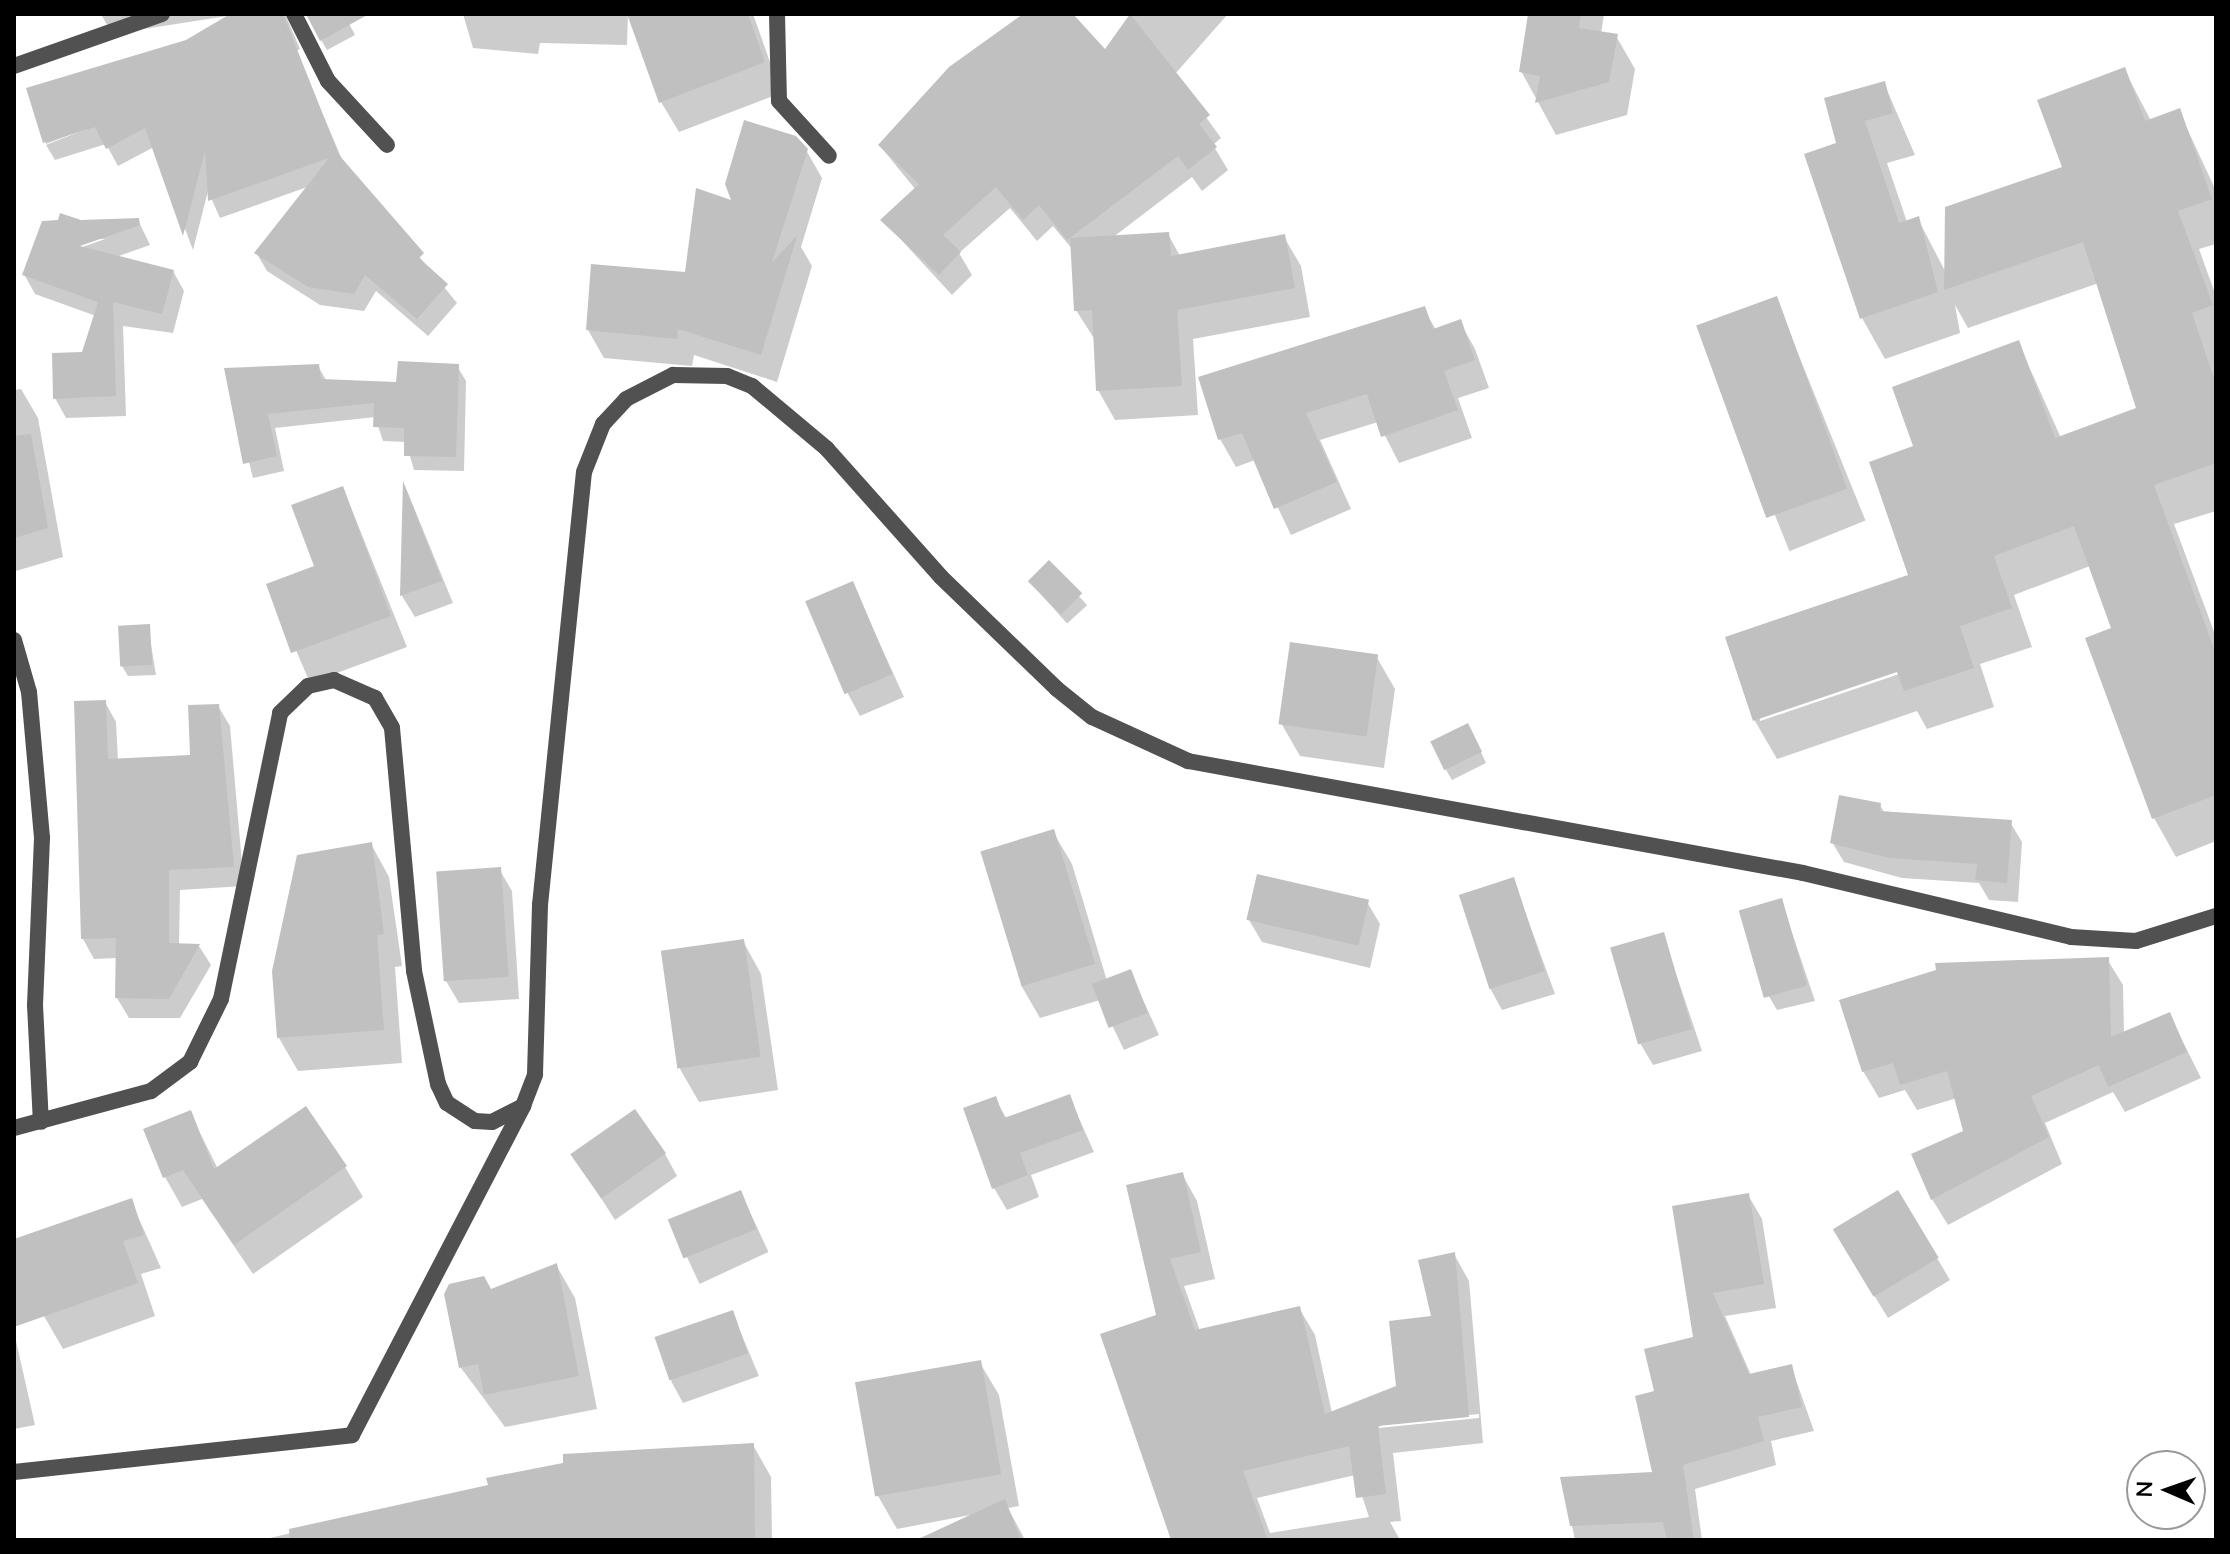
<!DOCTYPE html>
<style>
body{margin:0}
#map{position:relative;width:2230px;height:1554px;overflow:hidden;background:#fff;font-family:Mulish,sans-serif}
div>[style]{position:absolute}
.shadow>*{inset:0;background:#0003;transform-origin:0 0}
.building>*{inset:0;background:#c0c0c0;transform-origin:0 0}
.minor>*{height:16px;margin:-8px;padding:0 8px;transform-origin:8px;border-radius:8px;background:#515151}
.tertiary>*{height:16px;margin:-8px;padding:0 8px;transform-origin:8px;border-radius:8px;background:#515151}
span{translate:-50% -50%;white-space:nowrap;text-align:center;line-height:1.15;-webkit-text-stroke:6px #fff;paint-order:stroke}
.frame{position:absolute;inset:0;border:16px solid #000;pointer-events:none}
.north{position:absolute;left:2126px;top:1450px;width:80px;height:80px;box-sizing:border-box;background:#fff;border:2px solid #999;border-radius:50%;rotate:272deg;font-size:22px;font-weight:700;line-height:32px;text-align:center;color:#000}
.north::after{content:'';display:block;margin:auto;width:28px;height:36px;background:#000;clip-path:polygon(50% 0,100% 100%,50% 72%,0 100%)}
</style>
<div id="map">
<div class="shadow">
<i style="clip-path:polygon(101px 14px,226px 14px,227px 16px,112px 34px)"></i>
<i style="clip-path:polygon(275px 14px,285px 14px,300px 49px,285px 57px)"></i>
<i style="clip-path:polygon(306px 14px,344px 14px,355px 35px,327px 50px)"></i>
<i style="clip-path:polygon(463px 14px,628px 14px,627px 45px,540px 43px,538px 54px,473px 48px)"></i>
<i style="clip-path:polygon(657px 14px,753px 14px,781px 93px,679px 132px,661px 102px)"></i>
<i style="clip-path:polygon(1070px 14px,1105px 53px,1133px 14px,1228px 14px,1175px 74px,1221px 138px,1213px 145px,1228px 170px,1202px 191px,1192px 177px,1112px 238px,1168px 234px,1180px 256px,1284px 237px,1301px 266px,1310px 317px,1193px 339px,1198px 415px,1115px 420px,1098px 390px,1095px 340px,1076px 310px,1073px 250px,1053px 226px,1037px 241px,1010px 208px,959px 253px,972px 275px,952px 295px,883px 220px,916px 190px,880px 146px)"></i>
<i style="clip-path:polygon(1530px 14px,1604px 14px,1601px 34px,1616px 36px,1635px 69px,1627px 115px,1556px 135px,1521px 71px)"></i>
<i style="clip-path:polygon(evenodd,2124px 69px,2151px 121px,2179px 111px,2216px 191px,2216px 244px,2199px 249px,2216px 296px,2216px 511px,2174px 524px,2216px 637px,2216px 841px,2176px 857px,2154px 818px,2113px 630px,2090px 566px,2014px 595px,2032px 647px,1980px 664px,1994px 707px,1927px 729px,1917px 711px,1777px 759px,1755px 721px,1728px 638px,1911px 576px,2018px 342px,2061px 438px,2139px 409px,2099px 283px,1968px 328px,1955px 305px,1960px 333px,1885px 359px,1862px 318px,1807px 156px,1838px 145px,1884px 83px,1915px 155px,1887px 163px,1907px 222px,1918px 219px,1945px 271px,2065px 168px,2124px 69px,1906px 667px,1908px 671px,1760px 721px,1760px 717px,1906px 667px)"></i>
<i style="clip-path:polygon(312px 89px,344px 164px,457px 303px,428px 336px,376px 291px,364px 311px,320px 305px,267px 271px,257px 254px,310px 186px,220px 218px,208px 191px,193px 250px,154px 147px,118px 166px,106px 144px,55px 160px,46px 145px,104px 122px,46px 144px,28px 90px)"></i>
<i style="clip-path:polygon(806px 150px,822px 178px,801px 247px,812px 266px,777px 382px,694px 355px,692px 366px,604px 358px,588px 330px,687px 275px,735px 204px)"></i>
<i style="clip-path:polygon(evenodd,138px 220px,150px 245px,116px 257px,173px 271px,184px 291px,173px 333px,123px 326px,126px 416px,66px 418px,55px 398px,83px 354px,96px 316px,35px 294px,24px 274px,81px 222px,138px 220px,94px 239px,105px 239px,71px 251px,70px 247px,94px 239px)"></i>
<i style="left:1776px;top:299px;width:239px;height:82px;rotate:68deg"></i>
<i style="clip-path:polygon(1424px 309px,1436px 330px,1460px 322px,1475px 349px,1489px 388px,1458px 398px,1472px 438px,1399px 463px,1378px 422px,1320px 440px,1351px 509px,1291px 535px,1255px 460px,1236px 467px,1220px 439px)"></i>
<i style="clip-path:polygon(318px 366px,327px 382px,398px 384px,457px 366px,466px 381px,464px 471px,414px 470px,406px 442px,383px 441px,375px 417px,275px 428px,284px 471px,253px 478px,226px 370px)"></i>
<i style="clip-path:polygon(21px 389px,38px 418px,63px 557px,16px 571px,14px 390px)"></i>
<i style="clip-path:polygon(405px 486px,453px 603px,415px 617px,402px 596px)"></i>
<i style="clip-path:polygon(343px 488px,407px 647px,310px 683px,268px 585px,316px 567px)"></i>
<i style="left:1049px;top:563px;width:57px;height:27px;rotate:48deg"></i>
<i style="clip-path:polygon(852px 583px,904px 697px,860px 716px,848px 694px)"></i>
<i style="clip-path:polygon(148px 626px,156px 675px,128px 676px,122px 666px)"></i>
<i style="clip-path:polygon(1376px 656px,1395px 689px,1384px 768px,1300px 756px,1281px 723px)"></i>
<i style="clip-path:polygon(105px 702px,116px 722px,118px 761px,192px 757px,218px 706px,230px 726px,244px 886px,180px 890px,179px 945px,199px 946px,211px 965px,180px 1018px,129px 1018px,117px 998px,118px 958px,94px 959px,83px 939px)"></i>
<i style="clip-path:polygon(1473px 735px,1486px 763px,1452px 780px,1446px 770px)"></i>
<i style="clip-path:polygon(1880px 805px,1885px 814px,2010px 822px,2022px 842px,2018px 902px,1989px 900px,1979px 883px,1902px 878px,1844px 862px,1832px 842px)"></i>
<i style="clip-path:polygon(1053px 832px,1072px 864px,1107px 981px,1130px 971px,1159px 1035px,1124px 1050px,1100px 1000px,1040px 1018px,1021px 985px)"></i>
<i style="clip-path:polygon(371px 844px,389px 877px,402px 966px,395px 967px,402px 1063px,298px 1071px,279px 1038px,274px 971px)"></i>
<i style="clip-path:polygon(499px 869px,512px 891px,519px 999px,459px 1003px,446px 981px)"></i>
<i style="clip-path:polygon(1513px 879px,1555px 994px,1502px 1010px,1490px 988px)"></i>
<i style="clip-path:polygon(1781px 900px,1815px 1001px,1777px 1010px,1767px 993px)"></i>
<i style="clip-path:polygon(1367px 902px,1380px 924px,1370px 968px,1262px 942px,1249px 920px)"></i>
<i style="clip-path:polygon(1663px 935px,1702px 1051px,1653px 1065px,1640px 1043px)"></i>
<i style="clip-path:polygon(743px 941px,761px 974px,778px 1090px,699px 1102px,680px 1069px)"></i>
<i style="clip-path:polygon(2107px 959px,2123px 985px,2124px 1034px,2169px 1014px,2201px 1078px,2125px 1112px,2113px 1092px,2045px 1123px,2062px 1164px,1948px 1225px,1932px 1199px,1966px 1132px,1957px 1098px,1917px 1110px,1905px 1090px,1879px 1098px,1863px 1071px)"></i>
<i style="clip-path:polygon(1069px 1096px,1094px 1152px,1031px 1175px,1039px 1197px,1007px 1210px,994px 1188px,995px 1099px,1007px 1119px)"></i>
<i style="clip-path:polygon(190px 1113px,218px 1169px,345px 1167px,363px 1197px,253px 1274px,202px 1199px,182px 1207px,165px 1177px)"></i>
<i style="clip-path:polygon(665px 1154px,677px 1176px,615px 1220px,574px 1156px)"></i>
<i style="clip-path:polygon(evenodd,1182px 1174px,1197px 1201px,1215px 1279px,1184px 1286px,1200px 1331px,1299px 1308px,1315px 1335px,1332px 1413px,1398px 1387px,1434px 1318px,1454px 1254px,1469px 1281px,1483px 1443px,1393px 1453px,1401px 1521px,1390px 1522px,1400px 1540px,1206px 1540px,1159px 1316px,1182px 1174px,1479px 1414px,1479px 1418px,1378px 1428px,1382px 1424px,1479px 1414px,1182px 1174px,1355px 1475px,1369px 1517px,1270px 1533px,1257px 1498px,1355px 1475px)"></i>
<i style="left:741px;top:1193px;width:65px;height:76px;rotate:65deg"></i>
<i style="clip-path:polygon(1748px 1195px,1762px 1219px,1776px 1308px,1725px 1316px,1751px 1375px,1791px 1366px,1814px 1431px,1771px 1441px,1776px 1465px,1695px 1489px,1702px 1540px,1575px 1540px,1562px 1479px,1655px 1474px,1657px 1393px,1695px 1339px)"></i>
<i style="clip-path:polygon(131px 1201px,161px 1268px,141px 1274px,155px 1316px,63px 1349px,44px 1316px)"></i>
<i style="clip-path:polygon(1848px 1253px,1937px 1258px,1950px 1280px,1888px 1318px)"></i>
<i style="clip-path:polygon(556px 1265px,575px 1298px,597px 1409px,505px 1427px,461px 1368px,490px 1291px)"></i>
<i style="clip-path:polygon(732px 1312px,759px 1376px,683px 1403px,671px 1381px)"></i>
<i style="clip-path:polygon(14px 1332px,35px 1425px,14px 1429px)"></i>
<i style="clip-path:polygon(980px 1363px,999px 1395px,1019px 1506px,1008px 1508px,1025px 1540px,920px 1540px,970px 1515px,897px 1529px,878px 1496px)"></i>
<i style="clip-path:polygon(753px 1445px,771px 1477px,772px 1540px,261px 1540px,490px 1487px)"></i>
</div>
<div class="building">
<i style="clip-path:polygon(230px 14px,283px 14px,339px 155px,424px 253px,419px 258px,448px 284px,417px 319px,365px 275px,354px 294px,308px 287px,254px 253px,329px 158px,208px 201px,205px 151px,183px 236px,145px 128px,106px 149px,95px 127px,43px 143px,26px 88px,186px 40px)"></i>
<i style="clip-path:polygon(306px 14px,369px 14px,320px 41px)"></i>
<i style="clip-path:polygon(627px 14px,748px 14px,765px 62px,659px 103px)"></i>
<i style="clip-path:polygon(1023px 14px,1073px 14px,1105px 49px,1130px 14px,1210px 115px,1199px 124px,1217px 147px,1188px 170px,1178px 156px,1067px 240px,1039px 205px,1023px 220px,996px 187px,943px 235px,961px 252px,939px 275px,880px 220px,919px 184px,878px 145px,949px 67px)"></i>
<i style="clip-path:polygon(1528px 14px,1581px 14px,1579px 28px,1618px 34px,1609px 82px,1535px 103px,1540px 76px,1519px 72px)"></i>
<i style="clip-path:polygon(2125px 67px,2145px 121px,2180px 108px,2212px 199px,2178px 211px,2213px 305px,2192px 313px,2216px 385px,2216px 463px,2154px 485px,2216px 654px,2216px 795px,2152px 819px,2085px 638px,2111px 628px,2074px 526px,1994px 556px,2012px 608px,1960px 626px,1974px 668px,1904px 691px,1897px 672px,1753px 721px,1725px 637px,1908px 575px,1869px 462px,1913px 446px,1892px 387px,2019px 340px,2055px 438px,2136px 408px,2083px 242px,1944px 290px,1945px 207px,2062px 167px,2037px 100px)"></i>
<i style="clip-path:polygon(1885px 81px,1893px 113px,1865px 121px,1899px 223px,1919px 216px,1938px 292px,1860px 319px,1804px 154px,1836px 143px,1824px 98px)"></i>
<i style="clip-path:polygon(744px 120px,796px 136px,808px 149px,772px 262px,797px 236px,761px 355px,678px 329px,677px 339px,586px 330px,591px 264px,685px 272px,696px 188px,731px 200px,725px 184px)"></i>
<i style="clip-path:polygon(60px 213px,81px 220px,139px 218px,140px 225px,80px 246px,174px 270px,162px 314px,113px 302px,116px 396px,53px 399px,52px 353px,82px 352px,98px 302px,22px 275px,42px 221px,58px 220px)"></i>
<i style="clip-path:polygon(1169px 232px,1171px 256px,1285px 234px,1295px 288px,1177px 310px,1182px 386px,1096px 391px,1092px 310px,1074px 311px,1070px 238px)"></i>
<i style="left:1777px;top:296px;width:205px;height:86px;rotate:70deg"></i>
<i style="clip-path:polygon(1425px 306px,1433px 329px,1461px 319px,1475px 360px,1444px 371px,1458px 410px,1381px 437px,1367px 394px,1306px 413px,1337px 482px,1274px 509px,1242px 433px,1218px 440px,1198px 377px)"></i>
<i style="clip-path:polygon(398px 361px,459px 364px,456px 457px,404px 456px,404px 428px,373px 427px,374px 403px,268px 414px,277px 456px,243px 464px,224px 368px,319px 364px,321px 379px,396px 382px)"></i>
<i style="clip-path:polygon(31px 434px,48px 528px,14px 538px,14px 436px)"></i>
<i style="clip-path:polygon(403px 481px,442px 581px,400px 596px)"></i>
<i style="clip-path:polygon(343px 486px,391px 616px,291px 653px,266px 584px,314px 566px,291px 505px)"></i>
<i style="left:1049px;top:560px;width:47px;height:30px;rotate:45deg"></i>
<i style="left:853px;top:581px;width:101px;height:52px;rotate:67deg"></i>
<i style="left:150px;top:624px;width:41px;height:32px;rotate:87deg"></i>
<i style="left:1290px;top:642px;width:89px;height:83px;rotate:8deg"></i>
<i style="clip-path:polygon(106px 700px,108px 759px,190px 755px,188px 705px,219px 704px,234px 867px,169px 870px,169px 943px,200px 944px,169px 999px,115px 998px,116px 938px,81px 939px,74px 701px)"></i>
<i style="left:1468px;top:723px;width:32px;height:42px;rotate:64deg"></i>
<i style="clip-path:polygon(1839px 795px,1881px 803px,1880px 811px,2012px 820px,2007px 883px,1975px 880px,1977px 864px,1890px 858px,1830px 843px)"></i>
<i style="left:1054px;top:829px;width:141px;height:77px;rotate:73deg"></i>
<i style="clip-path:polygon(372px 842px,384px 934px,377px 935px,384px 1030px,277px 1038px,272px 971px,297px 855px)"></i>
<i style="left:501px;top:867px;width:110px;height:65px;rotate:86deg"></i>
<i style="left:1257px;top:874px;width:115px;height:47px;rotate:13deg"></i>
<i style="left:1514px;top:877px;width:99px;height:58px;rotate:72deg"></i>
<i style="left:1782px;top:898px;width:91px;height:45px;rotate:74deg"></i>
<i style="left:1664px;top:932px;width:101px;height:56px;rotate:74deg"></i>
<i style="left:744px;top:939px;width:119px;height:84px;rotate:82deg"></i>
<i style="clip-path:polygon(2109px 957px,2111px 1037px,2170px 1012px,2187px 1052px,2108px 1087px,2099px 1065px,2031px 1096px,2049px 1137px,1931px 1200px,1911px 1154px,1963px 1131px,1947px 1071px,1900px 1085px,1893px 1063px,1862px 1072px,1839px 1000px,1936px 970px,1935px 963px)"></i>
<i style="left:1131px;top:969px;width:47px;height:42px;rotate:69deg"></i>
<i style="clip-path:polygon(1070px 1094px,1083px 1130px,1020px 1153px,1028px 1175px,992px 1189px,963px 1108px,996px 1096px,1004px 1118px)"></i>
<i style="clip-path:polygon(306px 1106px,347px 1166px,234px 1245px,183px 1170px,163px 1178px,143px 1129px,191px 1110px,214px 1169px)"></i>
<i style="left:635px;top:1109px;width:54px;height:79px;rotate:55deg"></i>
<i style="clip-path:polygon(1183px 1172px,1201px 1252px,1170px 1259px,1195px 1330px,1300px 1306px,1325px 1414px,1396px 1386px,1389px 1321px,1431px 1316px,1418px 1260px,1455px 1252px,1469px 1417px,1378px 1426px,1386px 1494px,1356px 1498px,1349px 1446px,1243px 1471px,1268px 1540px,1171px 1540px,1100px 1334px,1156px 1315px,1126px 1185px)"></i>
<i style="left:741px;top:1190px;width:42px;height:79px;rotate:68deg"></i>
<i style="left:1898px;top:1190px;width:79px;height:76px;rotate:59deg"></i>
<i style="clip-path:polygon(1749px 1193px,1764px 1284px,1713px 1293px,1749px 1374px,1792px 1364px,1802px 1407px,1758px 1417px,1764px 1441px,1683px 1465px,1694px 1540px,1667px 1540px,1663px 1522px,1570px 1526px,1560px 1477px,1652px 1472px,1635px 1396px,1654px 1391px,1644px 1349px,1693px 1337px,1672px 1206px)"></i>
<i style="clip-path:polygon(132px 1198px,144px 1235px,123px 1241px,138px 1283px,14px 1327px,14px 1239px)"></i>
<i style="clip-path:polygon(557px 1263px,579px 1376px,484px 1395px,478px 1364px,459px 1368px,444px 1294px,449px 1284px,484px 1276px,491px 1289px)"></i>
<i style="left:733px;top:1310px;width:46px;height:83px;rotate:71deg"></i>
<i style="left:981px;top:1360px;width:116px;height:128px;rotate:80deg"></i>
<i style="clip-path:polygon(754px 1443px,755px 1540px,290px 1540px,289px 1529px,488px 1485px,486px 1478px,563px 1463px,563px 1454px)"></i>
<i style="clip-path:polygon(1005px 1499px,1021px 1540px,916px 1540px)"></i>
</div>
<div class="minor">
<i style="left:294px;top:14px;width:75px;rotate:63.1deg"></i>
<i style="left:328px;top:81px;width:87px;rotate:47.3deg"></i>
<i style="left:777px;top:14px;width:87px;rotate:88.7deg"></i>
<i style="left:779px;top:101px;width:74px;rotate:47.7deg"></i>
<i style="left:14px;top:66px;width:157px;rotate:-19.4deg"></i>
<i style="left:14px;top:640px;width:54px;rotate:73.9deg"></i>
<i style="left:29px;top:692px;width:147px;rotate:84.9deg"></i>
<i style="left:42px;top:838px;width:167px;rotate:92.4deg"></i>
<i style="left:35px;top:1005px;width:117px;rotate:87.1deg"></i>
<i style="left:14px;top:1472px;width:340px;rotate:-6.2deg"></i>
<i style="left:352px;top:1435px;width:371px;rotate:-62.5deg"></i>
</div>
<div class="tertiary">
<i style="left:14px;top:1128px;width:142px;rotate:-15.1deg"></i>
<i style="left:151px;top:1091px;width:49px;rotate:-36.6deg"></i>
<i style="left:190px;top:1062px;width:70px;rotate:-63.8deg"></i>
<i style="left:221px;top:999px;width:292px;rotate:-78.3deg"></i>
<i style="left:280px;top:713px;width:39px;rotate:-44deg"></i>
<i style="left:308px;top:686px;width:27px;rotate:-13deg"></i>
<i style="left:334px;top:680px;width:45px;rotate:23.7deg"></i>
<i style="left:375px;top:698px;width:34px;rotate:60deg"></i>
<i style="left:392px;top:728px;width:244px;rotate:84.8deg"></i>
<i style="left:414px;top:971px;width:116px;rotate:78deg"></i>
<i style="left:438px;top:1084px;width:21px;rotate:65deg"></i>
<i style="left:447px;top:1103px;width:33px;rotate:33deg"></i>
<i style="left:475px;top:1121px;width:17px;rotate:3deg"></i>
<i style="left:492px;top:1122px;width:35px;rotate:-27deg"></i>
<i style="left:523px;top:1106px;width:34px;rotate:-69deg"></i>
<i style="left:535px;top:1074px;width:169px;rotate:-88.3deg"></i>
<i style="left:540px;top:905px;width:435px;rotate:-84.2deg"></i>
<i style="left:584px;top:472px;width:52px;rotate:-68.4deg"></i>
<i style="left:603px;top:424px;width:34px;rotate:-47deg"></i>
<i style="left:626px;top:399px;width:53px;rotate:-27.1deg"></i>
<i style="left:673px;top:375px;width:54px;rotate:1.1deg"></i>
<i style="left:727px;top:376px;width:27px;rotate:22deg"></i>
<i style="left:752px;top:386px;width:98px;rotate:40deg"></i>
<i style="left:827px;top:449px;width:171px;rotate:48.3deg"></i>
<i style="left:941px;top:577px;width:161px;rotate:44deg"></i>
<i style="left:1057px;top:689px;width:45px;rotate:38.7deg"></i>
<i style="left:1092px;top:717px;width:106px;rotate:24.6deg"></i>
<i style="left:1188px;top:761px;width:625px;rotate:10.32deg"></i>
<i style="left:1803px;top:873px;width:276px;rotate:13.4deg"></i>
<i style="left:2071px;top:937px;width:65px;rotate:3.5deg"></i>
<i style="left:2136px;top:941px;width:84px;rotate:-17.4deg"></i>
</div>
<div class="frame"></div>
<div class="north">N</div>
</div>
